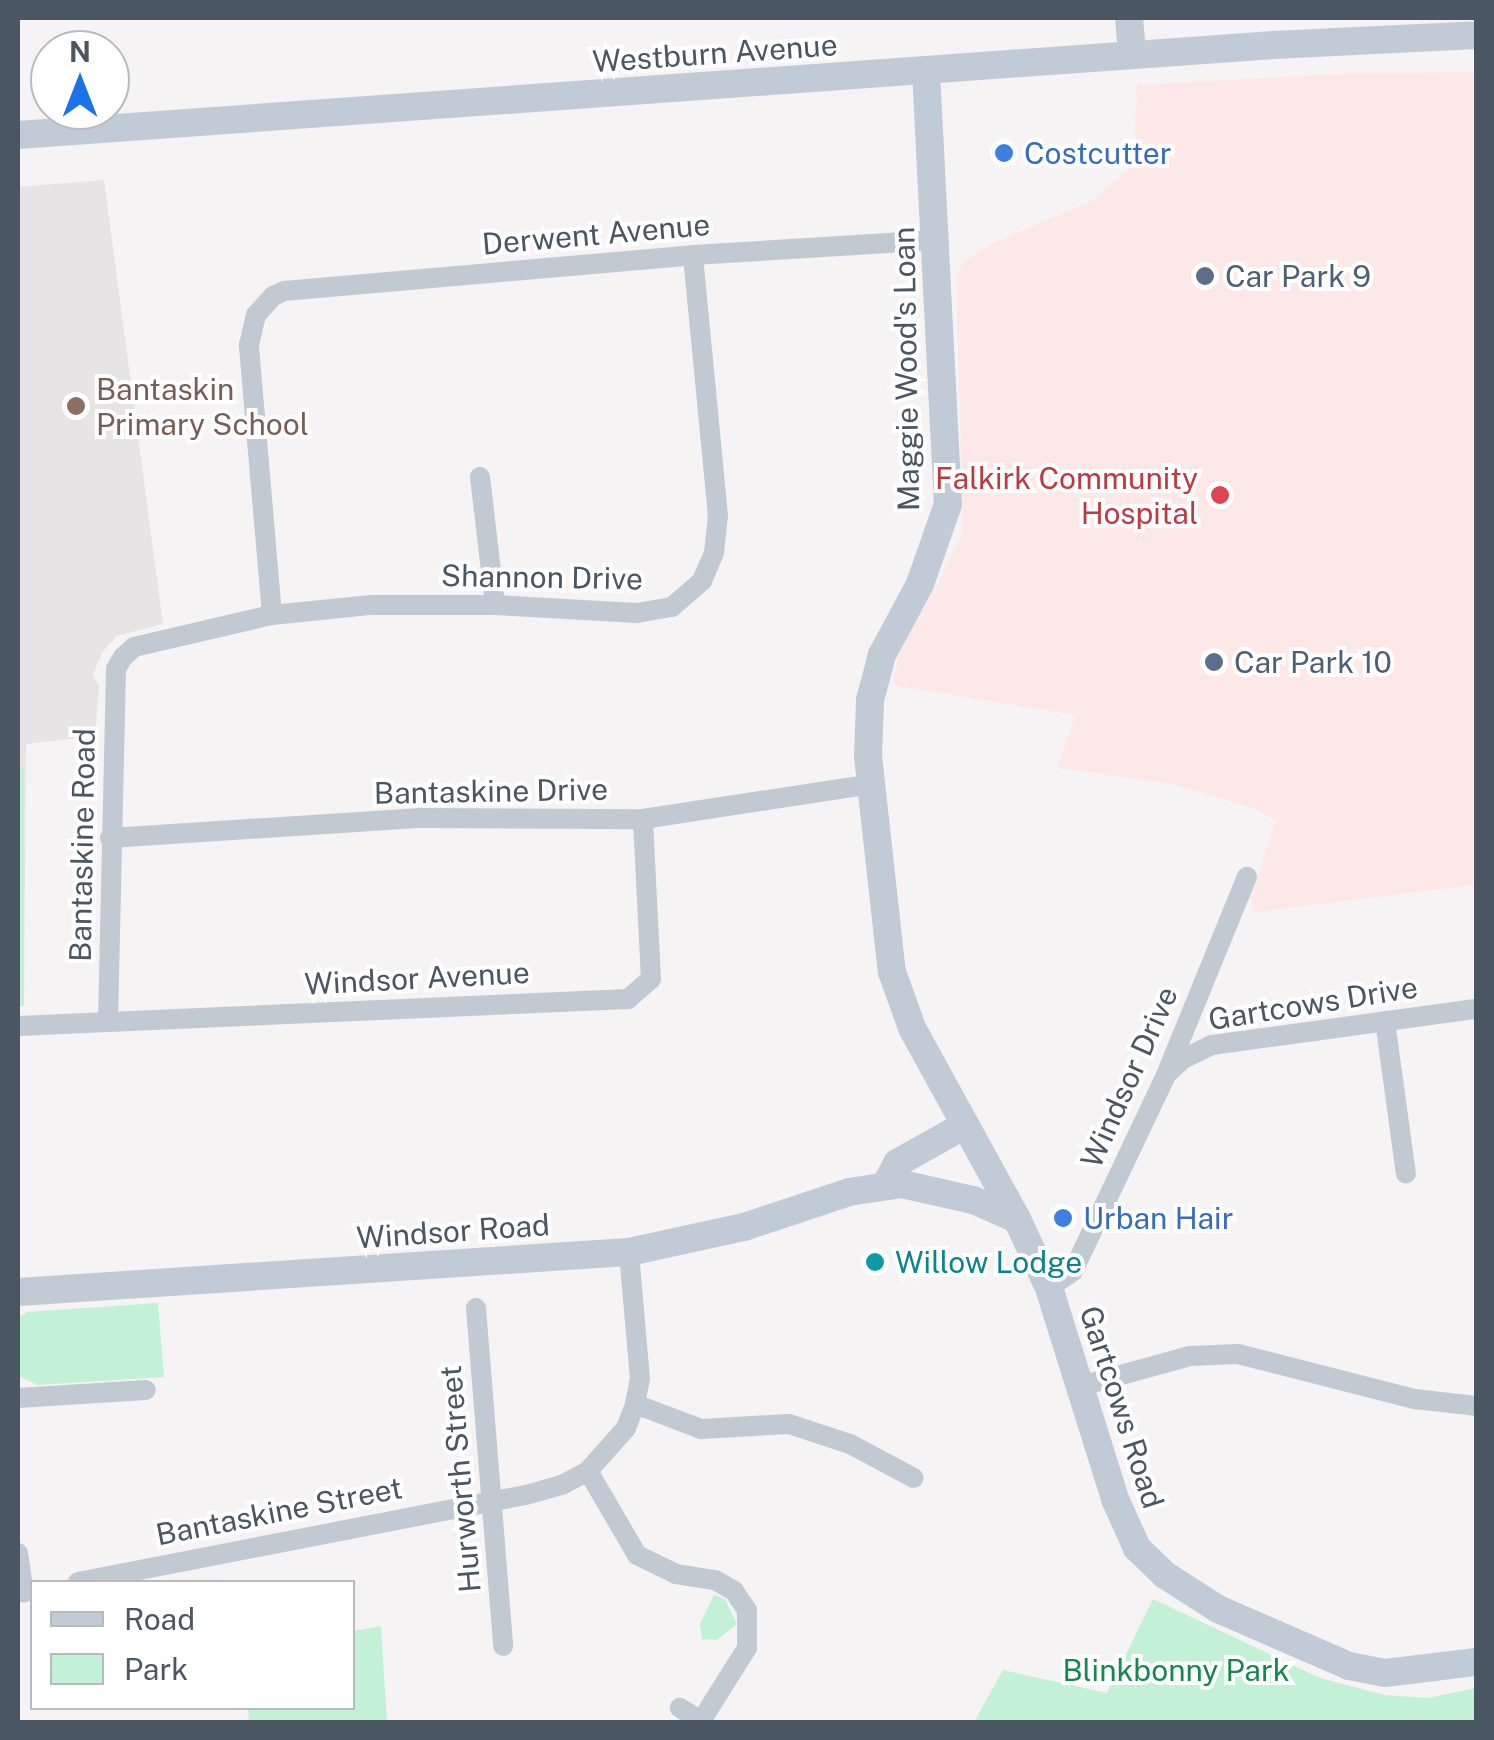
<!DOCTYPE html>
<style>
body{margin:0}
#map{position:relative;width:1494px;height:1740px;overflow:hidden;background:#f5f3f3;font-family:"Public Sans",sans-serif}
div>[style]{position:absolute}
.education>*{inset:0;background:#e6e4e5}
.medical>*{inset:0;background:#fce8e6}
.green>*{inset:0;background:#c3f1d5;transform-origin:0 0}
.street>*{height:20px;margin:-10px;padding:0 10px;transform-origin:10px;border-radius:10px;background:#c1cad2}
.secondary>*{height:28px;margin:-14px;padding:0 14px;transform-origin:14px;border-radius:14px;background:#c1cbd6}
.dots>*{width:28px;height:28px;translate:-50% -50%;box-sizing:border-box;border:5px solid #fff;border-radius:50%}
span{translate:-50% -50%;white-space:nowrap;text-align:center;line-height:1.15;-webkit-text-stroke:8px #fff;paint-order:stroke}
.street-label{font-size:30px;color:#4a5661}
.shop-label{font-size:30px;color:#366cbe}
.left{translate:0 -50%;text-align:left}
.service-label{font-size:30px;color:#4e5e75}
.education-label{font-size:30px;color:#785e54}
.health-label{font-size:30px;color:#be3a42}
.right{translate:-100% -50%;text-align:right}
.culture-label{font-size:30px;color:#0d838f}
.park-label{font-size:30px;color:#17864f}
.frame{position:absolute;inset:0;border:20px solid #4a5661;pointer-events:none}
.legend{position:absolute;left:30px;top:1580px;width:325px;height:130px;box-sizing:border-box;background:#fff;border:2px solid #b7bbc0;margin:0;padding:12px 18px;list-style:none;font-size:30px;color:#4a5661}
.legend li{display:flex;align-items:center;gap:20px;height:50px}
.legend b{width:50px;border:2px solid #b7bbc0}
.north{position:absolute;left:30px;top:30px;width:100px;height:100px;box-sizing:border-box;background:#fff;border:2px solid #b7bbc0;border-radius:50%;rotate:0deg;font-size:28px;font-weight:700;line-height:40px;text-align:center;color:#4a5661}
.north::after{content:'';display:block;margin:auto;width:35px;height:45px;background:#1a73e8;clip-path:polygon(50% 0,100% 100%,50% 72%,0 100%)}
</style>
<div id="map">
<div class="education">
<i style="clip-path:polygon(104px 180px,163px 624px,116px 636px,102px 653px,93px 674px,99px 686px,95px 736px,26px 744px,24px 1006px,18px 1006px,18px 187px)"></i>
</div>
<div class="medical">
<i style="clip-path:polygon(1476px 72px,1476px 885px,1254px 912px,1250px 898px,1276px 820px,1253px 808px,1174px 784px,1057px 768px,1076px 715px,892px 685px,908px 620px,936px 587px,963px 532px,956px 278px,962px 263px,991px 244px,1096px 199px,1134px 163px,1137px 85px,1334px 74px)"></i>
</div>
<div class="green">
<i style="left:18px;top:768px;width:6px;height:238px"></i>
<i style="clip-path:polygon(158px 1303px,164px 1377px,38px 1385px,18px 1376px,18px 1318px,27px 1312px)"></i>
<i style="clip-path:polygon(714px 1595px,725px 1599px,737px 1624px,717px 1640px,702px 1639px,700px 1624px)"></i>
<i style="clip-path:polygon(1153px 1599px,1320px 1678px,1385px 1695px,1428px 1698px,1476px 1688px,1476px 1722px,974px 1722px,1003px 1670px,1107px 1693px)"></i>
<i style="clip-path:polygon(381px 1626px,387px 1722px,249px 1722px,248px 1708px,352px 1708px,353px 1631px)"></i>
</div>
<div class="street">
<i style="left:480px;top:477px;width:129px;rotate:83.3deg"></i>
<i style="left:272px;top:615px;width:271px;rotate:-94.9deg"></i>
<i style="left:249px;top:345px;width:31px;rotate:-77deg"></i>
<i style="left:256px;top:315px;width:25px;rotate:-48deg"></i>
<i style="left:273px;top:296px;width:12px;rotate:-24deg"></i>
<i style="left:284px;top:291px;width:411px;rotate:-5deg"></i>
<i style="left:693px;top:255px;width:244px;rotate:-3.5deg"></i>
<i style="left:110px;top:838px;width:312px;rotate:-3.7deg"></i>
<i style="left:421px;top:818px;width:222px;rotate:0.3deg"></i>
<i style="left:643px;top:819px;width:231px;rotate:-8.7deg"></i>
<i style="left:1385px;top:1021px;width:154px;rotate:82.2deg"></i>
<i style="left:108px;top:1022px;width:353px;rotate:-88.7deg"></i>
<i style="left:116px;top:669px;width:14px;rotate:-60deg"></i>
<i style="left:123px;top:657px;width:15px;rotate:-42deg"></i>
<i style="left:134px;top:647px;width:142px;rotate:-13.1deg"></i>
<i style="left:272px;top:615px;width:100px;rotate:-5.8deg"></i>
<i style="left:371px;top:605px;width:124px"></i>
<i style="left:495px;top:605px;width:142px;rotate:3.2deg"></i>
<i style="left:637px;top:613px;width:36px;rotate:-10deg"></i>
<i style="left:672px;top:607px;width:40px;rotate:-41deg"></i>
<i style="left:702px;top:581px;width:30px;rotate:-67deg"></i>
<i style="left:714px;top:553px;width:37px;rotate:-84deg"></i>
<i style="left:718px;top:516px;width:262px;rotate:-95.5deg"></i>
<i style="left:18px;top:1026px;width:611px;rotate:-2.53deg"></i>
<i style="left:628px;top:999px;width:30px;rotate:-41deg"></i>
<i style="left:651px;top:979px;width:160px;rotate:-92.9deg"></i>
<i style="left:1169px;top:1072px;width:19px;rotate:-43deg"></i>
<i style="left:1183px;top:1059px;width:32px;rotate:-26deg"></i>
<i style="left:1212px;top:1045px;width:266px;rotate:-7.8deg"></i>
<i style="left:1049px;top:1288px;width:29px;rotate:-35deg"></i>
<i style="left:1073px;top:1271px;width:217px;rotate:-64.6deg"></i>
<i style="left:1166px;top:1075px;width:214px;rotate:-67.8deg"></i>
<i style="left:476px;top:1308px;width:339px;rotate:85.4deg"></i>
<i style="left:1081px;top:1386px;width:113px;rotate:-15.4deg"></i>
<i style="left:1190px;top:1356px;width:48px;rotate:-2.4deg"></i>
<i style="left:1238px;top:1354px;width:183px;rotate:14.3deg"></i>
<i style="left:1415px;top:1399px;width:61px;rotate:6.5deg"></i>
<i style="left:18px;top:1398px;width:128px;rotate:-3.6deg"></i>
<i style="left:635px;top:1404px;width:71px;rotate:20.7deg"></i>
<i style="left:701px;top:1429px;width:88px;rotate:-3.3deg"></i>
<i style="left:789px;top:1424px;width:64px;rotate:18.2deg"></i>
<i style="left:850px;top:1444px;width:72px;rotate:28deg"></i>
<i style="left:588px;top:1471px;width:97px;rotate:59.7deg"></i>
<i style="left:637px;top:1555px;width:43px;rotate:26deg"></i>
<i style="left:676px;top:1574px;width:39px;rotate:9deg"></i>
<i style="left:715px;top:1580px;width:22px;rotate:30deg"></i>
<i style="left:734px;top:1591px;width:23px;rotate:56deg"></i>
<i style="left:747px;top:1610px;width:38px;rotate:90deg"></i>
<i style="left:747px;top:1648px;width:86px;rotate:122.2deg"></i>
<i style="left:701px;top:1721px;width:25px;rotate:-148deg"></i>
<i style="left:18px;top:1553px;width:40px;rotate:81.5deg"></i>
<i style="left:78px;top:1582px;width:456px;rotate:-11deg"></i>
<i style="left:526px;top:1495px;width:37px;rotate:-16deg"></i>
<i style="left:562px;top:1485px;width:30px;rotate:-28deg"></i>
<i style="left:588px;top:1471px;width:57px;rotate:-48.5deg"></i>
<i style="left:626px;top:1428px;width:26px;rotate:-69deg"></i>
<i style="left:635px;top:1404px;width:25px;rotate:-79deg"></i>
<i style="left:640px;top:1379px;width:127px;rotate:-95deg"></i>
</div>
<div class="secondary">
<i style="left:1129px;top:18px;width:37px;rotate:85deg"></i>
<i style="left:926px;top:71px;width:434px;rotate:87.1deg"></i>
<i style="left:948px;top:504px;width:85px;rotate:109.3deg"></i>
<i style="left:920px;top:584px;width:81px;rotate:118.2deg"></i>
<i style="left:882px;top:655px;width:47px;rotate:104.9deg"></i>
<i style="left:870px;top:700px;width:56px;rotate:92deg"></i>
<i style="left:868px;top:756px;width:217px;rotate:83.7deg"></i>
<i style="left:892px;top:972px;width:59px;rotate:70.3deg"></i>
<i style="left:912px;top:1028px;width:218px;rotate:61.2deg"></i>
<i style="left:1017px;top:1219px;width:76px;rotate:65.1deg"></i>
<i style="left:1049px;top:1288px;width:221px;rotate:72.6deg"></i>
<i style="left:1115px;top:1499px;width:54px;rotate:65.8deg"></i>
<i style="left:1137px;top:1548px;width:39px;rotate:44deg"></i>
<i style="left:1165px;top:1575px;width:63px;rotate:32.7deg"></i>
<i style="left:1218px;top:1609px;width:143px;rotate:23.5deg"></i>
<i style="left:1349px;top:1666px;width:37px;rotate:11deg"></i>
<i style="left:1385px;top:1673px;width:92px;rotate:-6.9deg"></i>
<i style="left:18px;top:135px;width:1259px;rotate:-4.1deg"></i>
<i style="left:1274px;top:45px;width:202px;rotate:-2.8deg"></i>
<i style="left:885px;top:1186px;width:26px;rotate:-62deg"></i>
<i style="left:897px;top:1163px;width:78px;rotate:-29.2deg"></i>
<i style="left:18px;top:1292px;width:612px;rotate:-3.75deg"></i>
<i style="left:629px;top:1252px;width:118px;rotate:-12.3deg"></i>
<i style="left:744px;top:1227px;width:111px;rotate:-18.4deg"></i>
<i style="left:849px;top:1192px;width:54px;rotate:-8.6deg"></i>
<i style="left:902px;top:1184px;width:73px;rotate:12.7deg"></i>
<i style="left:973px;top:1200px;width:48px;rotate:23.4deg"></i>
</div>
<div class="dots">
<i style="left:1004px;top:153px;background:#3f7fe0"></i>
<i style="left:1205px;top:276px;background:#5c6f8a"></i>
<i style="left:76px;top:406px;background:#8d6e63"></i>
<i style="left:1220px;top:495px;background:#e0444e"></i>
<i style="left:1214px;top:662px;background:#5c6f8a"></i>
<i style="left:1063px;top:1218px;background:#3f7fe0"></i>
<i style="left:875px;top:1262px;background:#0f9aa8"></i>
</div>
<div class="street-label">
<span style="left:715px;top:53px;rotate:-4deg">Westburn Avenue</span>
<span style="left:596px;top:234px;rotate:-5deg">Derwent Avenue</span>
<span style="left:906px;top:369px;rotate:-91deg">Maggie Wood's Loan</span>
<span style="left:542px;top:577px;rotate:1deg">Shannon Drive</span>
<span style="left:491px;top:791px;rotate:-1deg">Bantaskine Drive</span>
<span style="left:82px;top:845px;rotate:-89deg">Bantaskine Road</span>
<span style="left:417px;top:978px;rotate:-3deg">Windsor Avenue</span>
<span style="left:1313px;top:1003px;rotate:-9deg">Gartcows Drive</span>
<span style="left:1129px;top:1077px;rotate:-66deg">Windsor Drive</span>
<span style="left:453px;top:1231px;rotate:-4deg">Windsor Road</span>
<span style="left:1122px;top:1407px;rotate:72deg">Gartcows Road</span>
<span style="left:460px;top:1479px;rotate:-95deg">Hurworth Street</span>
<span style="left:279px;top:1511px;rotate:-11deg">Bantaskine Street</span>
</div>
<div class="shop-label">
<span class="left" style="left:1024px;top:153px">Costcutter</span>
<span class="left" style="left:1083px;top:1218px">Urban Hair</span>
</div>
<div class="service-label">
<span class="left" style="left:1225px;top:276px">Car Park 9</span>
<span class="left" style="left:1234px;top:662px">Car Park 10</span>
</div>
<div class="education-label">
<span class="left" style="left:96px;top:406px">Bantaskin<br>Primary School</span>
</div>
<div class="health-label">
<span class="right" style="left:1198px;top:495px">Falkirk Community<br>Hospital</span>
</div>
<div class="culture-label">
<span class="left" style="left:895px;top:1262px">Willow Lodge</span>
</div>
<div class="park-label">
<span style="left:1176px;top:1670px">Blinkbonny Park</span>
</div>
<div class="frame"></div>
<ul class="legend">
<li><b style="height:12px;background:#c1cbd6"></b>Road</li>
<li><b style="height:28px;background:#c3f1d5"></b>Park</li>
</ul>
<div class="north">N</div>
</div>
